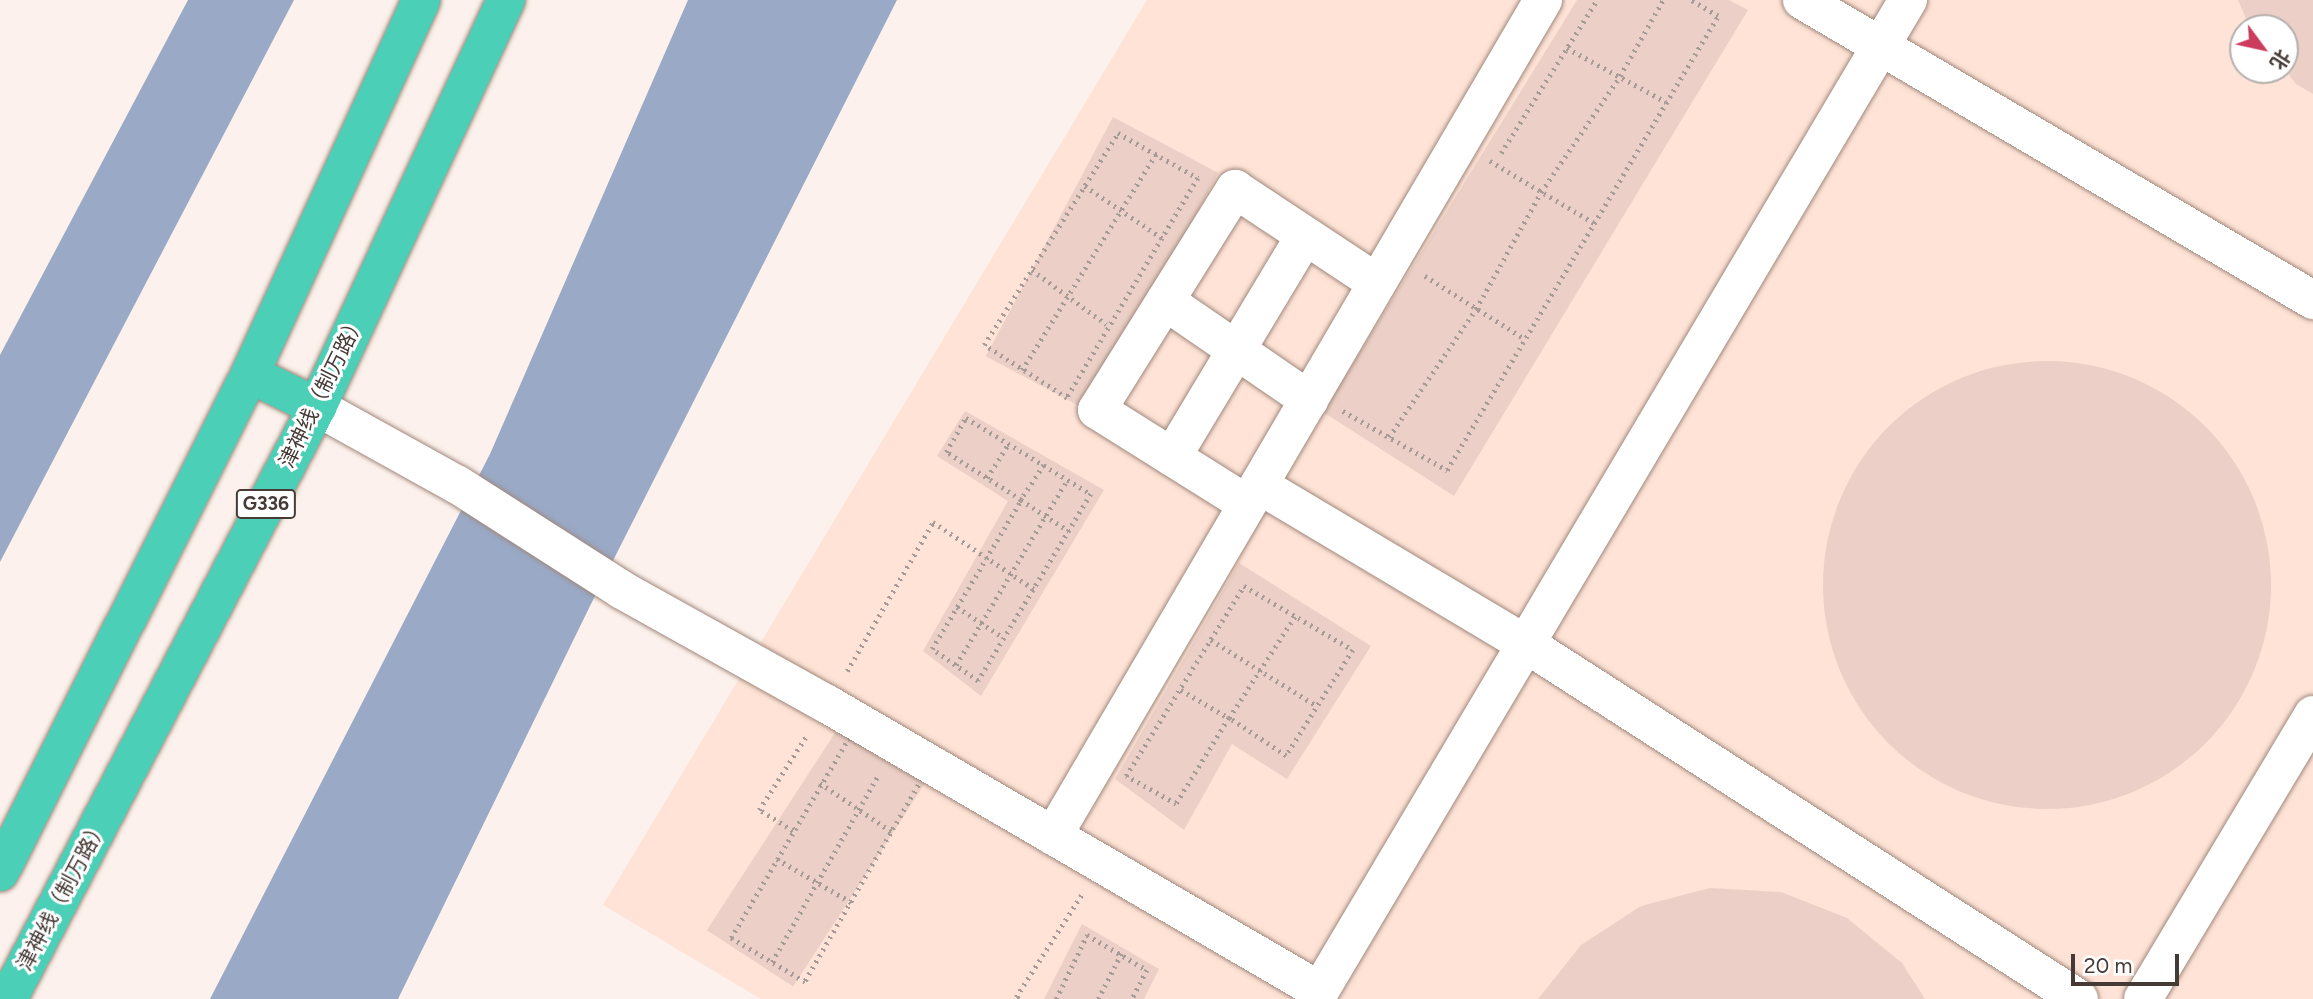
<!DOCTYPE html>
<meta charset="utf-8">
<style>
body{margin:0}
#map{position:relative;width:2313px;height:999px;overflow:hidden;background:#fcf1ec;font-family:Figtree,"Noto Sans SC",sans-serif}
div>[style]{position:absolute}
.built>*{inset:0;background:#fee3d6}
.water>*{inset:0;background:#99a9c6}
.building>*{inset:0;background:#ecd0c7;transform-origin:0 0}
.round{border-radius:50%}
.path>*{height:4.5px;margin-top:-2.25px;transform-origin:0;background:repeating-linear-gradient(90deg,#a59a95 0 2px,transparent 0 7px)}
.roads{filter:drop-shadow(0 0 2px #a0887c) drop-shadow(0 0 2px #a0887c)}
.minor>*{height:38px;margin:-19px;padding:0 19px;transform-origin:19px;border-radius:19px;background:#fff}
.trunk>*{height:38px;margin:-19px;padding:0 19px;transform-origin:19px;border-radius:19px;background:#4bcfb6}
span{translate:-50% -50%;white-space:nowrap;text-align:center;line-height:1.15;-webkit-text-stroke:6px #fff;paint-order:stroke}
.shield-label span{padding:2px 5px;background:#fff;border:2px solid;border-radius:5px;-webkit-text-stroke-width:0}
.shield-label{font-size:19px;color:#453a35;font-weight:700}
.street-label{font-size:21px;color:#453a35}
.north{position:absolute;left:2229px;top:14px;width:70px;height:70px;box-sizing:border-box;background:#fff;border:2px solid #b5b0ae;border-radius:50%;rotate:123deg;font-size:19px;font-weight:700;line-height:28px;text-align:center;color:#453a35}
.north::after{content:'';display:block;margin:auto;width:24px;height:32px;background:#cc3c5f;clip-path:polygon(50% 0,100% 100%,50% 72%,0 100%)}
.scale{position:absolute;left:2071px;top:954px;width:108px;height:32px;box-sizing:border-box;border:4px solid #453a35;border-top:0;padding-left:9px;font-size:21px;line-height:24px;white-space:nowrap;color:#453a35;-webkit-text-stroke:5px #fff;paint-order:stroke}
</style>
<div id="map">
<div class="built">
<i style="clip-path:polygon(evenodd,1147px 0,2313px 0,2313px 999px,761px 999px,603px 905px,1147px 0,2243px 28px,2285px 28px,2285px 70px,2243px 70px,2243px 28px)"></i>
</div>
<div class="water">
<i style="clip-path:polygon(188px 0,294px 0,0 562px,0 355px)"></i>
<i style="clip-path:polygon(688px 0,897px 0,590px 606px,398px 999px,210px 999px,490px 454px)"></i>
</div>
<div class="building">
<i style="clip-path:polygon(1577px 0,1729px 0,1748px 10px,1454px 496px,1323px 412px)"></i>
<i style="clip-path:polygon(2238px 0,2313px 0,2313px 94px,2296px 84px,2285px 70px,2285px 28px,2250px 28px)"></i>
<i style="left:1113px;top:117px;width:119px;height:271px;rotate:28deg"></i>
<i class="round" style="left:1823px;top:361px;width:448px;height:448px"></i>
<i style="clip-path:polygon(965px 411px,1104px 490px,981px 696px,923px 651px,1008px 501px,937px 456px)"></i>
<i style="clip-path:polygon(1239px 563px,1371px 646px,1287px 779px,1232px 744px,1184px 830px,1115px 779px)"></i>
<i style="left:844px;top:719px;width:103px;height:252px;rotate:33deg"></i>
<i style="clip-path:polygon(1710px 888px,1781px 892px,1847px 918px,1902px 963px,1925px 999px,1538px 999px,1581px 945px,1641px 906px)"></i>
<i style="clip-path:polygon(1082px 924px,1159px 969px,1144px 999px,1044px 999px)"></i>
</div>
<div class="path">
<i style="left:1567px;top:48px;width:113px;rotate:28.6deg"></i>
<i style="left:1118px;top:133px;width:92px;rotate:29.4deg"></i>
<i style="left:1198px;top:178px;width:256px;rotate:120.8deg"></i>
<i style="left:1067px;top:398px;width:98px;rotate:-147.4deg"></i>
<i style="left:984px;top:345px;width:251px;rotate:-57.7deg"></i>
<i style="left:1501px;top:153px;width:181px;rotate:-57.9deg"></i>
<i style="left:1490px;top:161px;width:121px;rotate:30.8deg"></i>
<i style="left:1085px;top:186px;width:93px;rotate:34deg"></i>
<i style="left:1032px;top:270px;width:92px;rotate:36.1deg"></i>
<i style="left:1425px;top:276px;width:118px;rotate:32.2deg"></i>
<i style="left:1022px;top:370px;width:254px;rotate:-58.2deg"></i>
<i style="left:1343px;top:411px;width:120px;rotate:29.6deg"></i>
<i style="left:1447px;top:470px;width:529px;rotate:-59.17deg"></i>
<i style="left:1718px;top:16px;width:32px;rotate:-150deg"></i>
<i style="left:966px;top:418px;width:146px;rotate:31.3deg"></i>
<i style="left:1091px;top:494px;width:218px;rotate:121.1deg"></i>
<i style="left:978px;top:681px;width:56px;rotate:-145.2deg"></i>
<i style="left:932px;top:649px;width:174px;rotate:-59.1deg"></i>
<i style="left:1021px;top:500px;width:89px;rotate:-147.4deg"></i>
<i style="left:946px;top:452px;width:39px;rotate:-60deg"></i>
<i style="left:1389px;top:437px;width:155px;rotate:-55.8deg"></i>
<i style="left:1476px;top:309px;width:134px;rotate:-60.9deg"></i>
<i style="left:1541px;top:192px;width:140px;rotate:-55.7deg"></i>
<i style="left:1620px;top:76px;width:87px;rotate:-60.5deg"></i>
<i style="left:1044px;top:465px;width:42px;rotate:123.3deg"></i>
<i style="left:1021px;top:500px;width:57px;rotate:32.9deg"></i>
<i style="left:987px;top:478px;width:40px;rotate:-58deg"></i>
<i style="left:1244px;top:586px;width:126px;rotate:30.4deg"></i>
<i style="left:1353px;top:650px;width:125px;rotate:122.3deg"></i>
<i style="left:1286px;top:756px;width:69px;rotate:-146.3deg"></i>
<i style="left:1229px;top:718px;width:101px;rotate:121.6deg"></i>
<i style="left:1176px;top:804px;width:57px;rotate:-150.8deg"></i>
<i style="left:1126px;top:776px;width:224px;rotate:-58.2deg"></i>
<i style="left:957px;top:607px;width:56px;rotate:33.4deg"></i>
<i style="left:1211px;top:640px;width:125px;rotate:31.9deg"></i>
<i style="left:956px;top:665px;width:216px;rotate:-59deg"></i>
<i style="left:847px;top:671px;width:172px;rotate:-60deg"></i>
<i style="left:933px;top:522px;width:121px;rotate:33.6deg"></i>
<i style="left:1181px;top:690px;width:56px;rotate:30.3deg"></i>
<i style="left:1229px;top:718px;width:121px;rotate:-57.1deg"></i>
<i style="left:849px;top:738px;width:42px;rotate:25.3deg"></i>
<i style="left:887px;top:756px;width:42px;rotate:33.3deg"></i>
<i style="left:922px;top:779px;width:234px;rotate:120deg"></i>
<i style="left:805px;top:982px;width:86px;rotate:-149.3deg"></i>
<i style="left:731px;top:938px;width:232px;rotate:-59.5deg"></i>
<i style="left:820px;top:783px;width:87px;rotate:34.2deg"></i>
<i style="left:793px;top:831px;width:40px;rotate:-148deg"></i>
<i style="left:759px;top:810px;width:89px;rotate:-57.4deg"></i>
<i style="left:777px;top:859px;width:86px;rotate:30.2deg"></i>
<i style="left:772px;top:962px;width:213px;rotate:-60.4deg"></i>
<i style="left:1019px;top:999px;width:4px;rotate:-146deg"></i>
<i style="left:1016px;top:997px;width:122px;rotate:-57.3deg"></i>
<i style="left:1056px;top:999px;width:71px;rotate:-64.2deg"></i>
<i style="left:1087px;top:935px;width:69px;rotate:30.3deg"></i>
<i style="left:1147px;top:970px;width:33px;rotate:117deg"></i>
<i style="left:1098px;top:999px;width:51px;rotate:-62.9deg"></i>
</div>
<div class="roads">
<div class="minor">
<i style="left:1802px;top:0;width:593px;rotate:30.42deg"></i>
<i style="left:1165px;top:301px;width:175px;rotate:34.5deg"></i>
<i style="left:317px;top:407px;width:161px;rotate:29deg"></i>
<i style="left:458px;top:485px;width:195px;rotate:32.6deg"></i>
<i style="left:622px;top:590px;width:235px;rotate:29.1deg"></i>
<i style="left:827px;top:704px;width:570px;rotate:30.21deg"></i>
<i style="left:1172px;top:457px;width:258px;rotate:-59deg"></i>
<i style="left:1259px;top:485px;width:311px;rotate:30.8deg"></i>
<i style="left:1526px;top:644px;width:657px;rotate:32.7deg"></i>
<i style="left:1247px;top:504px;width:177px;rotate:-147.9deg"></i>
<i style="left:1097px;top:410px;width:261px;rotate:-58deg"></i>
<i style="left:1235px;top:189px;width:170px;rotate:33.5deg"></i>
<i style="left:1053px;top:836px;width:969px;rotate:-59.62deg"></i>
<i style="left:1315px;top:999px;width:1162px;rotate:-59.31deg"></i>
<i style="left:2143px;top:999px;width:331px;rotate:-59.1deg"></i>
</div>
<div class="trunk">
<i style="left:250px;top:374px;width:75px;rotate:26.2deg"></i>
<i style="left:0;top:872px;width:557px;rotate:-63.34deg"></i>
<i style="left:250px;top:374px;width:411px;rotate:-65.4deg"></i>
<i style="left:8px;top:999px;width:668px;rotate:-62.44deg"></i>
<i style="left:317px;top:407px;width:449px;rotate:-65.1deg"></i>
</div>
</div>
<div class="shield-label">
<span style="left:266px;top:504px">G336</span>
</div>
<div class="street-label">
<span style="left:322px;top:391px;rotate:-64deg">津神线（制万路）</span>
<span style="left:62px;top:895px;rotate:-62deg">津神线（制万路）</span>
</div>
<div class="north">北</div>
<div class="scale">20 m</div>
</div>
